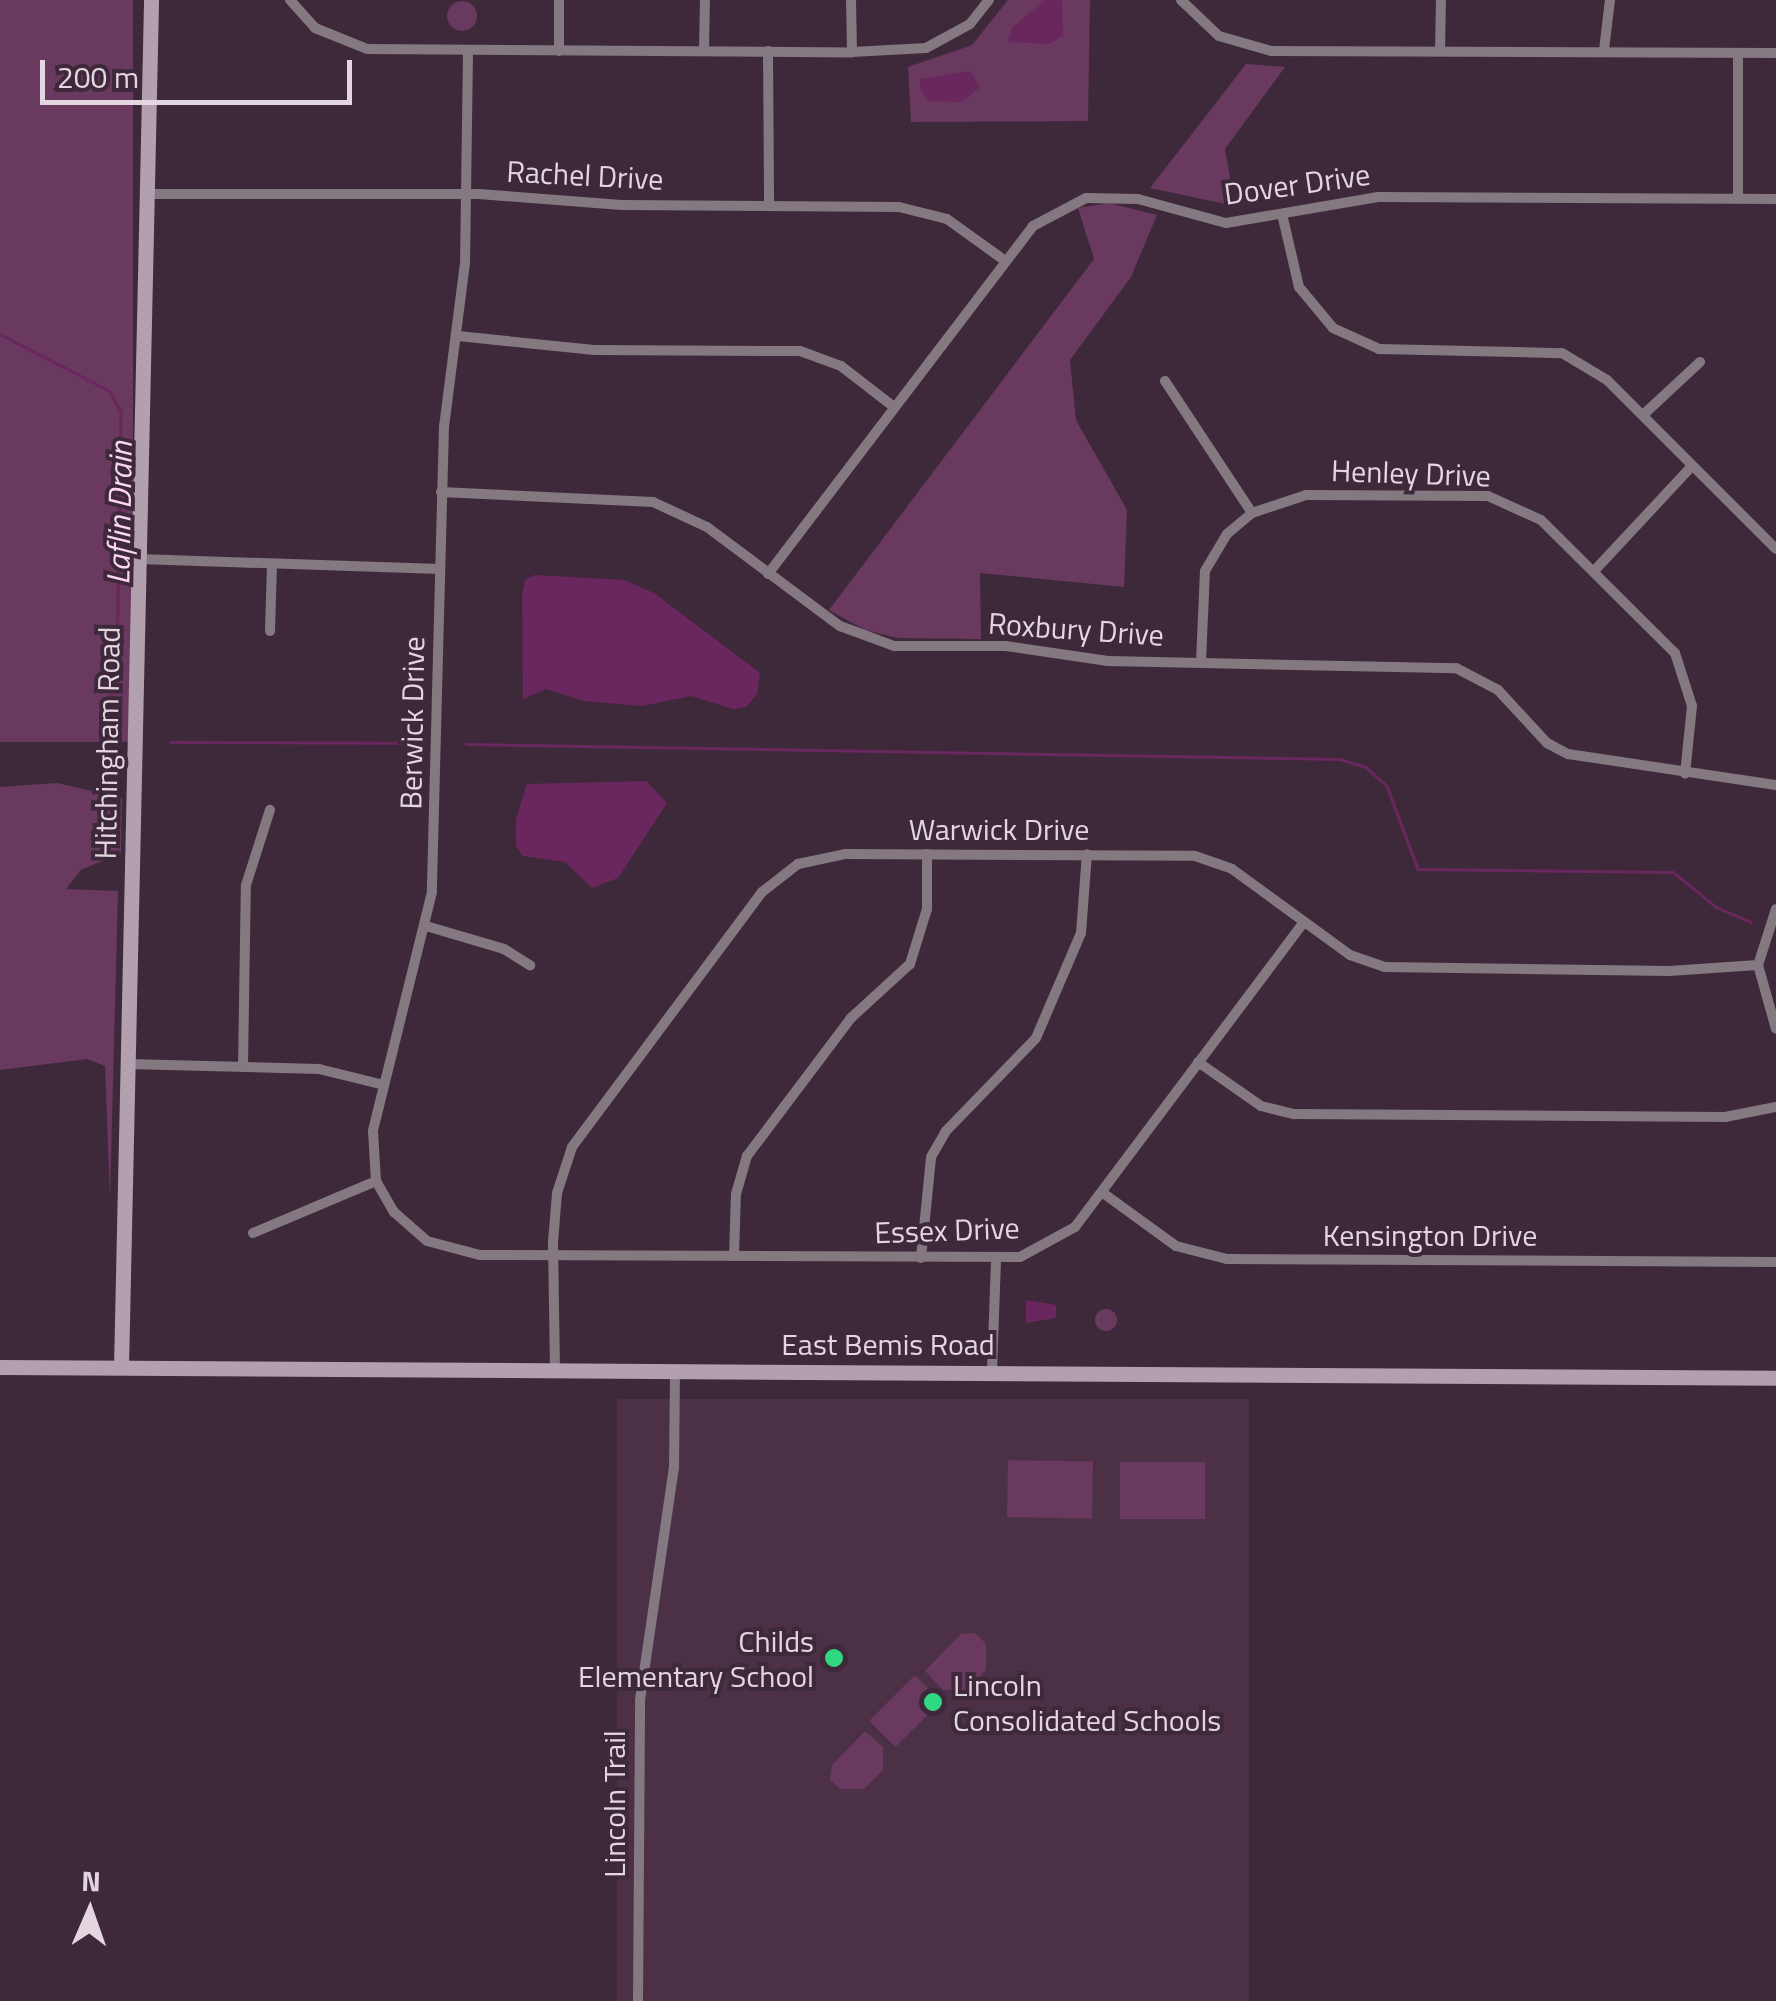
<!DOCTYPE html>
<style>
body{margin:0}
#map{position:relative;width:1776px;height:2001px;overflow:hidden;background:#3e293a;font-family:"Titillium Web",sans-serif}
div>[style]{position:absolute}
.built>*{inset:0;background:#4c3146;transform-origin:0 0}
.green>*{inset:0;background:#69395f;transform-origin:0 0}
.round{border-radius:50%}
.water>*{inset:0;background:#6a275e}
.stream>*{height:2.5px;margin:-1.25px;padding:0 1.25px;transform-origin:1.25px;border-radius:1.25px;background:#6a275e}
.street>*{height:10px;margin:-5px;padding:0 5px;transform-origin:5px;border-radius:5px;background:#847881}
.secondary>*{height:15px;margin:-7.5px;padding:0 7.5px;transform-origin:7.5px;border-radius:7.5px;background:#b2a0ae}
.dots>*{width:28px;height:28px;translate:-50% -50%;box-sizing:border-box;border:5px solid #3e293a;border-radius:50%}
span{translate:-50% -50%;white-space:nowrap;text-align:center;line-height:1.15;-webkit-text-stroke:8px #3e293a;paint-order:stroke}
.street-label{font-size:30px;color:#e4d6e0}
.poi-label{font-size:30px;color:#e4d6e0}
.right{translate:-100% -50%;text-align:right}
.left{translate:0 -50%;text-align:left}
.water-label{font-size:32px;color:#fed5f4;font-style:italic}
.north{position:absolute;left:40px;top:1861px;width:100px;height:100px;-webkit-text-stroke:8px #3e293a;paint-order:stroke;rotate:2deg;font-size:28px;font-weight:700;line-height:40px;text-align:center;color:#e4d6e0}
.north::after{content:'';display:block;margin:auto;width:35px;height:45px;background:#e4d6e0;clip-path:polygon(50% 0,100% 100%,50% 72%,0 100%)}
.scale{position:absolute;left:40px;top:60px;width:312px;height:45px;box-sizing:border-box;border:5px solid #e4d6e0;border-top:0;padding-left:12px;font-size:30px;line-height:35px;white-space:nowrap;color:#e4d6e0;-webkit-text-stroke:8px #3e293a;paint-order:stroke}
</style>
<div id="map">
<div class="built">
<i style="left:617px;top:1399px;width:632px;height:602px"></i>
</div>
<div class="green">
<i style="left:0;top:0;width:133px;height:742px"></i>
<i style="clip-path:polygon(1008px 0,1090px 0,1088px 121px,911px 122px,908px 67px,972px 45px)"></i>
<i class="round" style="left:447px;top:1px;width:30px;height:30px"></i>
<i style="clip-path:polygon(1246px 64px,1285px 67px,1225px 149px,1235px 206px,1150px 188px)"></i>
<i style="clip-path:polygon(1109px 203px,1157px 215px,1131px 277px,1070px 360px,1076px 420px,1127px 510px,1124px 587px,980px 573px,981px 639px,898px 638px,865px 630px,829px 610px,1094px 259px,1078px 208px)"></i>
<i style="clip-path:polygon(57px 783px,122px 798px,121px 853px,81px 870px,66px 889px,118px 891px,110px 1199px,105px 1066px,87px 1059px,0 1070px,0 787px)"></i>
<i class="round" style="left:1095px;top:1309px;width:22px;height:22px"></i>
<i style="left:1008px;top:1460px;width:85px;height:57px;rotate:1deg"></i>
<i style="left:1120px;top:1462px;width:85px;height:57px"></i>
<i style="clip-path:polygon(975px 1633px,986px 1644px,986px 1670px,966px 1690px,943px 1690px,925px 1671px,961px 1634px)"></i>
<i style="left:915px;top:1675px;width:37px;height:65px;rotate:45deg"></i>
<i style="clip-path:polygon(865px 1731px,883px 1747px,883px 1770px,864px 1789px,840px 1789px,830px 1780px,832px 1765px)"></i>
</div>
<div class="water">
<i style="clip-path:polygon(1045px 0,1062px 0,1063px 35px,1050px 44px,1008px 42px,1012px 28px)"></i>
<i style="clip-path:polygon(970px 71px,980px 87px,962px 102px,928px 101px,920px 89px,920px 79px)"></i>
<i style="clip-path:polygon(535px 575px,624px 580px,654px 593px,760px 673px,757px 694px,746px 707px,733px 709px,691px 696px,642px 706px,584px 701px,546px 689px,523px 699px,522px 595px,525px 580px)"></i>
<i style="clip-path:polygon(646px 781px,667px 803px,618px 878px,592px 888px,565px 862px,523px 856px,516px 846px,516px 819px,527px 784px)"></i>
<i style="clip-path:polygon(1026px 1300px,1056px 1305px,1056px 1318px,1026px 1323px)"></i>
</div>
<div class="stream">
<i style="left:0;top:334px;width:124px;rotate:27.4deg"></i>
<i style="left:110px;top:391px;width:24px;rotate:62deg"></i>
<i style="left:121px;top:412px;width:243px;rotate:90.9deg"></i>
<i style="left:117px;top:655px;width:46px;rotate:98.8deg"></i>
<i style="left:170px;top:742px;width:233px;rotate:0.2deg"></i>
<i style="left:466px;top:744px;width:874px;rotate:0.98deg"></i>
<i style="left:1340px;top:759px;width:27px;rotate:17deg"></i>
<i style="left:1366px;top:767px;width:28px;rotate:42deg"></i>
<i style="left:1387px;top:786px;width:89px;rotate:69.5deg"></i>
<i style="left:1418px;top:869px;width:255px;rotate:0.7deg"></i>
<i style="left:1673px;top:872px;width:55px;rotate:39.1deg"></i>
<i style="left:1716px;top:907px;width:38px;rotate:23deg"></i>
</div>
<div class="street">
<i style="left:290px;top:0;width:38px;rotate:48deg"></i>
<i style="left:315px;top:28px;width:56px;rotate:22deg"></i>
<i style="left:367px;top:49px;width:485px;rotate:0.4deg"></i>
<i style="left:852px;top:52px;width:74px;rotate:-3.1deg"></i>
<i style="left:926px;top:48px;width:50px;rotate:-28.6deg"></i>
<i style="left:970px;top:24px;width:31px;rotate:-52deg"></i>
<i style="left:559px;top:0;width:51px;rotate:90deg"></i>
<i style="left:851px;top:0;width:52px;rotate:88.9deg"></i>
<i style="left:1181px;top:0;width:52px;rotate:43.5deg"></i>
<i style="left:1219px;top:36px;width:54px;rotate:16.1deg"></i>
<i style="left:1271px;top:51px;width:505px;rotate:0.23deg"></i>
<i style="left:704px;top:50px;width:50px;rotate:-88.9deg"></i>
<i style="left:1604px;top:50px;width:50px;rotate:-83.2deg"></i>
<i style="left:468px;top:51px;width:212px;rotate:90.8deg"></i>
<i style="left:465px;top:263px;width:164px;rotate:97.3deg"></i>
<i style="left:444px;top:426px;width:466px;rotate:91.5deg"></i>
<i style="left:432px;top:892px;width:246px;rotate:103.9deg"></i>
<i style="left:373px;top:1131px;width:50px;rotate:86.6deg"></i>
<i style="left:376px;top:1181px;width:36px;rotate:60deg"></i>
<i style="left:394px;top:1212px;width:44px;rotate:41.3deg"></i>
<i style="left:427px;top:1241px;width:55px;rotate:14.8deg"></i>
<i style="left:480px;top:1255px;width:540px;rotate:0.21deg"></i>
<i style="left:1020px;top:1257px;width:63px;rotate:-28.6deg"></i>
<i style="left:1075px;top:1227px;width:380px;rotate:-53.1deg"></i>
<i style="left:768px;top:51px;width:154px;rotate:89.6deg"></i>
<i style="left:1440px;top:51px;width:51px;rotate:-88.9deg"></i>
<i style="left:147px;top:194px;width:332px"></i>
<i style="left:479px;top:194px;width:143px;rotate:4.4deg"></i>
<i style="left:622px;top:205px;width:277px;rotate:0.4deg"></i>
<i style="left:899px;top:207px;width:49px;rotate:14deg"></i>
<i style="left:947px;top:219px;width:70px;rotate:35.7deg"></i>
<i style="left:1738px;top:198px;width:145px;rotate:-90deg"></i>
<i style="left:1282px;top:214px;width:75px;rotate:76.9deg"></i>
<i style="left:1299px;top:287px;width:53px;rotate:50.3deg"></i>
<i style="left:1333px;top:328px;width:51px;rotate:24.5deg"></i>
<i style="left:1379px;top:349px;width:183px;rotate:1.3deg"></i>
<i style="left:1562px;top:353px;width:52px;rotate:31deg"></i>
<i style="left:1607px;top:380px;width:239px;rotate:45deg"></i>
<i style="left:458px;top:336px;width:137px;rotate:5.9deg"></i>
<i style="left:594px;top:350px;width:206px;rotate:0.3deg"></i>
<i style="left:800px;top:351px;width:44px;rotate:20.1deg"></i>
<i style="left:841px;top:366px;width:67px;rotate:37.7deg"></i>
<i style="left:1165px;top:381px;width:158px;rotate:56.6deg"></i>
<i style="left:1643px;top:415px;width:78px;rotate:-42.9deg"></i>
<i style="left:441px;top:492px;width:212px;rotate:2.7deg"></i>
<i style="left:653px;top:502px;width:60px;rotate:24.8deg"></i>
<i style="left:707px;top:527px;width:166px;rotate:36.7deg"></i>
<i style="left:840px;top:626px;width:58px;rotate:20.3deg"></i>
<i style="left:894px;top:646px;width:112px"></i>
<i style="left:1006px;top:646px;width:103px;rotate:8.4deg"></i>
<i style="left:1108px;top:661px;width:348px;rotate:1.2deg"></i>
<i style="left:1456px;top:668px;width:47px;rotate:27.6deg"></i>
<i style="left:1498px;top:690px;width:72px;rotate:47.2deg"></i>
<i style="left:1547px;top:743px;width:24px;rotate:28deg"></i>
<i style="left:1568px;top:754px;width:210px;rotate:8.5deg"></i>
<i style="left:139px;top:559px;width:301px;rotate:1.9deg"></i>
<i style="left:1595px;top:570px;width:142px;rotate:-47deg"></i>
<i style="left:768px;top:574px;width:437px;rotate:-52.7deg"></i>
<i style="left:1033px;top:226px;width:60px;rotate:-27.8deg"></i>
<i style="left:1086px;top:198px;width:52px;rotate:1.1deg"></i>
<i style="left:1138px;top:199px;width:91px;rotate:15.3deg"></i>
<i style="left:1226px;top:223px;width:154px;rotate:-9.7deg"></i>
<i style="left:1378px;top:197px;width:398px;rotate:0.3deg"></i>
<i style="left:270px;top:631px;width:66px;rotate:-88.3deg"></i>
<i style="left:1201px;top:662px;width:91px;rotate:-87.5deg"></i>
<i style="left:1205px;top:571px;width:43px;rotate:-59.3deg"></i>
<i style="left:1227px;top:534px;width:33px;rotate:-40deg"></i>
<i style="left:1252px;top:513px;width:57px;rotate:-18.4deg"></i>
<i style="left:1306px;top:495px;width:182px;rotate:0.3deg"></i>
<i style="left:1488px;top:496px;width:58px;rotate:24.4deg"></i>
<i style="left:1541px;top:520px;width:189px;rotate:44.8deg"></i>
<i style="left:1675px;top:653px;width:56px;rotate:72.2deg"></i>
<i style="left:1692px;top:706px;width:68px;rotate:95.9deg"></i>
<i style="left:1776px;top:909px;width:59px;rotate:107.8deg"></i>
<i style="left:1758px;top:965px;width:66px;rotate:74.3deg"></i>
<i style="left:426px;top:926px;width:81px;rotate:16.4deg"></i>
<i style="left:504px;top:949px;width:31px;rotate:32deg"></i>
<i style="left:1198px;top:1062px;width:77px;rotate:34.9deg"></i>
<i style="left:1261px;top:1106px;width:34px;rotate:14deg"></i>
<i style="left:1294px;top:1114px;width:431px;rotate:0.4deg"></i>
<i style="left:1725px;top:1117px;width:52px;rotate:-11.1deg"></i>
<i style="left:128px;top:1064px;width:191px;rotate:1.5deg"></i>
<i style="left:319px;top:1069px;width:67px;rotate:13.8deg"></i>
<i style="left:243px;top:1067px;width:182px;rotate:-89.1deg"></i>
<i style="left:246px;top:885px;width:79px;rotate:-72.3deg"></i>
<i style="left:1103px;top:1193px;width:90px;rotate:36deg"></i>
<i style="left:1176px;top:1246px;width:53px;rotate:14.3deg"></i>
<i style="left:1227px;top:1259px;width:549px;rotate:0.31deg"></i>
<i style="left:253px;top:1233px;width:134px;rotate:-22.9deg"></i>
<i style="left:734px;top:1256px;width:62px;rotate:-88.2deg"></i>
<i style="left:736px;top:1194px;width:40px;rotate:-74deg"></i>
<i style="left:747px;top:1156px;width:173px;rotate:-53deg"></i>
<i style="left:851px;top:1018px;width:80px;rotate:-42.5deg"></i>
<i style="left:910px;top:964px;width:58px;rotate:-72.8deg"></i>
<i style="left:927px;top:909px;width:55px;rotate:-90deg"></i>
<i style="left:921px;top:1258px;width:101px;rotate:-84.3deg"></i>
<i style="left:931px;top:1157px;width:30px;rotate:-60deg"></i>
<i style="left:946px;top:1131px;width:129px;rotate:-45.9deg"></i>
<i style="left:1036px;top:1038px;width:114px;rotate:-66.8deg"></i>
<i style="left:1081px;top:933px;width:79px;rotate:-85.7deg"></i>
<i style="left:555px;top:1370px;width:128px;rotate:-90.9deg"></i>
<i style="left:553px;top:1242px;width:49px;rotate:-85.3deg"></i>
<i style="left:557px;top:1193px;width:48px;rotate:-71.9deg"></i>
<i style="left:572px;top:1147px;width:318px;rotate:-53.3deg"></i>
<i style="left:762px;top:892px;width:46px;rotate:-37.9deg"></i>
<i style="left:798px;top:864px;width:49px;rotate:-11.8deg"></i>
<i style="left:846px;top:854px;width:349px;rotate:0.3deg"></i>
<i style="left:1195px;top:856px;width:39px;rotate:19deg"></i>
<i style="left:1232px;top:869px;width:146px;rotate:36.1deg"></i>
<i style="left:1350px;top:955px;width:36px;rotate:19deg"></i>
<i style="left:1384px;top:967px;width:285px;rotate:0.8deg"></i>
<i style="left:1669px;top:971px;width:89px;rotate:-3.9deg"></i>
<i style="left:992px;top:1370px;width:111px;rotate:-87.9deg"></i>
<i style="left:638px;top:2001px;width:301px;rotate:-89.6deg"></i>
<i style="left:640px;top:1700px;width:234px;rotate:-81.7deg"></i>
<i style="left:674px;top:1468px;width:97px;rotate:-89.4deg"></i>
</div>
<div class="secondary">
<i style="left:0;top:1367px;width:1776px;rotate:0.35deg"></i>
<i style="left:121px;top:1367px;width:1367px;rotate:-88.74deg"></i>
</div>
<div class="dots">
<i style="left:834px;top:1658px;background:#31d882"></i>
<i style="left:933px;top:1702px;background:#31d882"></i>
</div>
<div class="street-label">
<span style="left:585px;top:175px;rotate:3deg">Rachel Drive</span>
<span style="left:1297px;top:184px;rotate:-8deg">Dover Drive</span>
<span style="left:1411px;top:473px;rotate:2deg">Henley Drive</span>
<span style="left:1076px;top:629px;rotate:4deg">Roxbury Drive</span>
<span style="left:412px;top:723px;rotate:-89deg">Berwick Drive</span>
<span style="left:107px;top:743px;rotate:-89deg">Hitchingham Road</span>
<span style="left:999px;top:829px">Warwick Drive</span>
<span style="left:947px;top:1230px;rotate:-2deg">Essex Drive</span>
<span style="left:1430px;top:1235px">Kensington Drive</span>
<span style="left:888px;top:1344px">East Bemis Road</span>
<span style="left:614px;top:1804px;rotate:-90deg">Lincoln Trail</span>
</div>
<div class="poi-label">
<span class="right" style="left:814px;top:1658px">Childs<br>Elementary School</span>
<span class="left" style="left:953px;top:1702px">Lincoln<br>Consolidated Schools</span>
</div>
<div class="water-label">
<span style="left:119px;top:513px;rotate:-89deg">Laflin Drain</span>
</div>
<div class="north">N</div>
<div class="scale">200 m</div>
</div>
